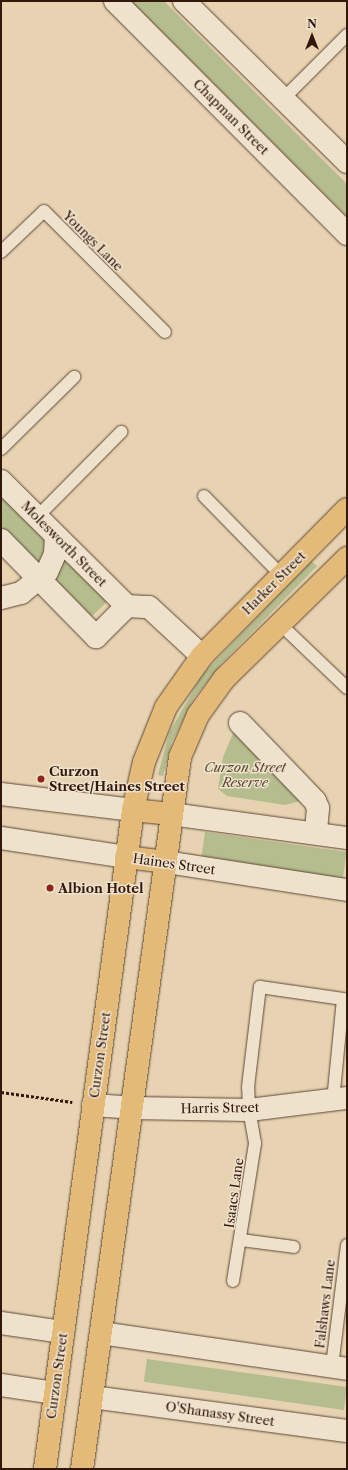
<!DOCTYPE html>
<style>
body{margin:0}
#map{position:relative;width:348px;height:1470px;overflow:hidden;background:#e7d3b2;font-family:"Libre Caslon Text",serif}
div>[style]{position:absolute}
.green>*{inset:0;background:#b5bc8d;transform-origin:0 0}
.path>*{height:2.5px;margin-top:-1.25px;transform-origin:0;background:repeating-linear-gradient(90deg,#31180b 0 3px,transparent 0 5px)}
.roads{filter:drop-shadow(0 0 1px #5e4735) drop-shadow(0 0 1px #5e4735)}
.service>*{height:12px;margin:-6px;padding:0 6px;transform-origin:6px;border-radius:6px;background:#efe2cd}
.minor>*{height:22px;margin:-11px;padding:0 11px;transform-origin:11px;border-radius:11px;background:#efe2cd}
.tertiary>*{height:22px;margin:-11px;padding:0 11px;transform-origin:11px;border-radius:11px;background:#efe2cd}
.trunk>*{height:22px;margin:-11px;padding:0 11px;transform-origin:11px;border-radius:11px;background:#e4ba79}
.dots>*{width:11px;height:11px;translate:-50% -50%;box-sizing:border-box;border:2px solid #efe2cd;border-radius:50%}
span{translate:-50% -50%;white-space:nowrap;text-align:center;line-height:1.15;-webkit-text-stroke:3px #efe2cd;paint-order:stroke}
.street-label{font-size:13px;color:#31180b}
.park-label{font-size:13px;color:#594932;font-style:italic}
.poi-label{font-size:13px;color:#31180b;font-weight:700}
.left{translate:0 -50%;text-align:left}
.frame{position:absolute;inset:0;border:2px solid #31180b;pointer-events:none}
.north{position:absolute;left:292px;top:16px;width:40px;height:40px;-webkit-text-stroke:3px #efe2cd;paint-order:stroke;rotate:0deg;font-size:11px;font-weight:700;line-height:16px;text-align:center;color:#31180b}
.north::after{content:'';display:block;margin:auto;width:14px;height:18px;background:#31180b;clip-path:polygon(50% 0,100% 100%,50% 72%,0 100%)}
</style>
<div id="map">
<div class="green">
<i style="clip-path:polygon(130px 1px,164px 1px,347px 184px,347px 217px)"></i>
<i style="clip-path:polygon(1px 491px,110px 599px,90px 618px,1px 529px)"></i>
<i style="clip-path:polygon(311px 561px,317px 566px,222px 663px,194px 698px,172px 742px,163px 776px,158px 775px,169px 733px,202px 675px)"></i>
<i style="clip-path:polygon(234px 731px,301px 801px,300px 801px,285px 805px,227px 796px,218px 789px,223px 757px)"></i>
<i style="left:205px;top:832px;width:143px;height:27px;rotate:8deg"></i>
<i style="left:147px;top:1359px;width:202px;height:23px;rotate:8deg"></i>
</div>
<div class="path">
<i style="left:1px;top:1092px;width:72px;rotate:8deg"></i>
</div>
<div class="roads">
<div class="service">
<i style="left:283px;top:99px;width:91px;rotate:-45deg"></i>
<i style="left:1px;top:252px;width:59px;rotate:-43.6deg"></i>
<i style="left:44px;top:211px;width:171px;rotate:45deg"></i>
<i style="left:1px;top:449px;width:103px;rotate:-44.6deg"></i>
<i style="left:204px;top:496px;width:110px;rotate:45.7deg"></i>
<i style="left:37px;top:517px;width:120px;rotate:-45.3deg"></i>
<i style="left:279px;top:623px;width:94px;rotate:43.7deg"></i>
<i style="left:241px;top:1240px;width:53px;rotate:7.5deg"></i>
<i style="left:233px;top:1281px;width:140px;rotate:-80.9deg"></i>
<i style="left:255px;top:1143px;width:34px;rotate:-100deg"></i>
<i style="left:249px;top:1110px;width:23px;rotate:-92deg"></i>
<i style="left:248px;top:1087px;width:101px;rotate:-83.2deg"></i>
<i style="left:260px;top:987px;width:84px;rotate:8.2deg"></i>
<i style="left:343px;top:999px;width:102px;rotate:95.6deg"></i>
<i style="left:332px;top:1366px;width:122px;rotate:-82.9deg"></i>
</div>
<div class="minor">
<i style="left:115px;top:1px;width:329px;rotate:45.1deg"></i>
<i style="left:184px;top:1px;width:229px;rotate:44.6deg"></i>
<i style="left:1px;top:481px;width:177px;rotate:44.8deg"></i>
<i style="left:127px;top:606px;width:22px;rotate:3deg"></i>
<i style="left:149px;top:607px;width:72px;rotate:42.8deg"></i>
<i style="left:1px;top:540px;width:136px;rotate:45.6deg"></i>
<i style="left:96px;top:637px;width:44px;rotate:-45deg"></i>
<i style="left:1px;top:598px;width:21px;rotate:-14deg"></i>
<i style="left:21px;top:593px;width:33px;rotate:-39deg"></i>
<i style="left:47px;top:572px;width:20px;rotate:-66deg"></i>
<i style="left:55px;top:554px;width:18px;rotate:-87deg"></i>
<i style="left:240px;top:723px;width:108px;rotate:46.1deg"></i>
<i style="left:315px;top:801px;width:8px;rotate:67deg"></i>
<i style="left:318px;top:808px;width:25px;rotate:95deg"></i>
<i style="left:171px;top:814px;width:178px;rotate:7.8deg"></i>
<i style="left:166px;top:862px;width:183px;rotate:8.8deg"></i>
<i style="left:93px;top:1105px;width:39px;rotate:4deg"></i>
<i style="left:132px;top:1108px;width:117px;rotate:1deg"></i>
<i style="left:249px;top:1110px;width:99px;rotate:-7deg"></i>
<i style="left:1px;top:1323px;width:63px;rotate:8.3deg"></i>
<i style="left:101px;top:1333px;width:249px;rotate:8.3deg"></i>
<i style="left:1px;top:1385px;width:55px;rotate:8.4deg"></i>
<i style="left:92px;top:1397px;width:257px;rotate:7.6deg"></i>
</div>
<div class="tertiary">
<i style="left:1px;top:794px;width:133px;rotate:6.9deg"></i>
<i style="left:1px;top:838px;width:126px;rotate:8.6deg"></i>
</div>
<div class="trunk">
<i style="left:133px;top:810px;width:38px;rotate:6deg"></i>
<i style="left:126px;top:857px;width:40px;rotate:7.1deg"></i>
<i style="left:45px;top:1469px;width:665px;rotate:-82.39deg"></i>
<i style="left:133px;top:810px;width:49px;rotate:-77.1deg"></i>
<i style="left:144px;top:762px;width:59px;rotate:-68.2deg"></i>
<i style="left:166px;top:707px;width:62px;rotate:-54.8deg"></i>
<i style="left:202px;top:656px;width:206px;rotate:-45.4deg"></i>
<i style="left:82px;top:1469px;width:719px;rotate:-82.16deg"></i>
<i style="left:180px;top:757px;width:46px;rotate:-66.8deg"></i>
<i style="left:198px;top:715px;width:44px;rotate:-54.2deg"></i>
<i style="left:224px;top:679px;width:173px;rotate:-44.5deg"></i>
</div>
</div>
<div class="dots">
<i style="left:41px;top:779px;background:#8f2418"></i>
<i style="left:50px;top:888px;background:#8f2418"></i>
</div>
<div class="street-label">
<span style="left:231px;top:117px;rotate:45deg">Chapman Street</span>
<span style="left:93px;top:241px;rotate:45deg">Youngs Lane</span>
<span style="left:64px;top:544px;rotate:45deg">Molesworth Street</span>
<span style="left:274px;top:583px;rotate:-45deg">Harker Street</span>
<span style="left:174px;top:864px;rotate:8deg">Haines Street</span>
<span style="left:100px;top:1055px;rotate:-82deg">Curzon Street</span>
<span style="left:220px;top:1108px;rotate:-1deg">Harris Street</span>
<span style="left:234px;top:1193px;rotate:-82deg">Isaacs Lane</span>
<span style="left:325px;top:1304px;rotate:-83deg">Falshaws Lane</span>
<span style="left:57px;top:1376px;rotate:-82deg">Curzon Street</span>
<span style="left:220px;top:1414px;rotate:8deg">O'Shanassy Street</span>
</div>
<div class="park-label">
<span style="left:245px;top:775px">Curzon Street<br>Reserve</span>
</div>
<div class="poi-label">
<span class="left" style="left:49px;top:779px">Curzon<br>Street/Haines Street</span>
<span class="left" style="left:58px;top:888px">Albion Hotel</span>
</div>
<div class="frame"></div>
<div class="north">N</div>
</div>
